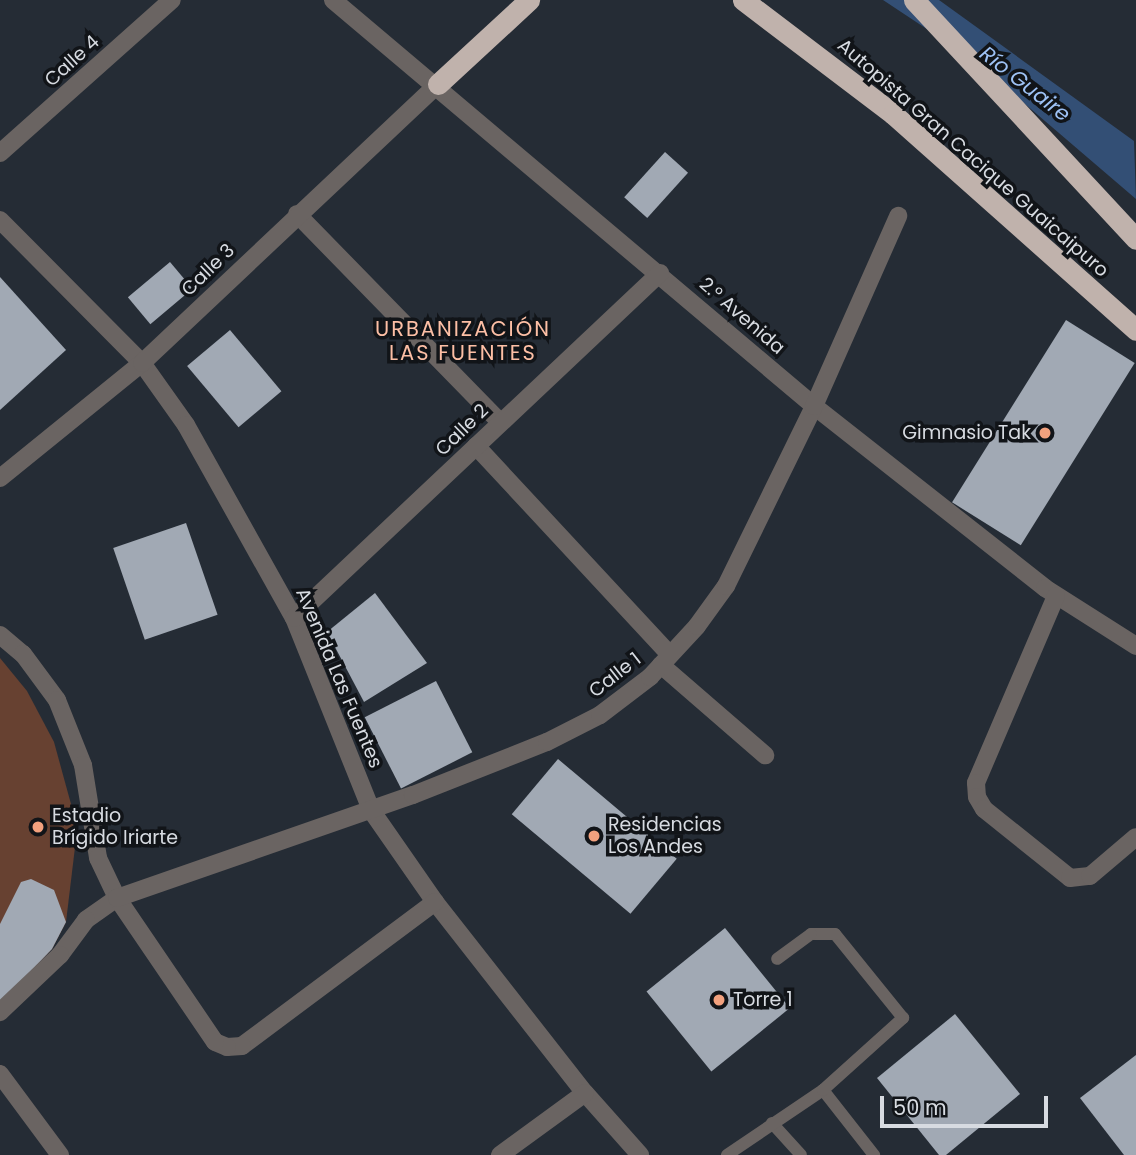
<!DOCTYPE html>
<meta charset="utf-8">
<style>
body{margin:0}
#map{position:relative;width:1136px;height:1155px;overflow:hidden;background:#252c35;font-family:Poppins,sans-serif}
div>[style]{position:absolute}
.green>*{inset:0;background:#674131}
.water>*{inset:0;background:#334f75}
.building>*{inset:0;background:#a1a9b4;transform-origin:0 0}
.lane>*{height:12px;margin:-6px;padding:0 6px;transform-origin:6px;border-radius:6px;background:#6a6462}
.street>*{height:18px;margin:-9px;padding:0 9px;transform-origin:9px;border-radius:9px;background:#6a6462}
.highway>*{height:21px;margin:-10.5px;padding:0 10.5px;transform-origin:10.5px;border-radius:10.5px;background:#c0b2ac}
.dots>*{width:19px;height:19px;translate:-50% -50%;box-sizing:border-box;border:4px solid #111418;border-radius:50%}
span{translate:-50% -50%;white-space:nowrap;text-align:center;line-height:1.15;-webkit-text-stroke:7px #111418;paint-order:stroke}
.street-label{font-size:19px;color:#d7dbe1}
.poi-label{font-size:19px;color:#d7dbe1}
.right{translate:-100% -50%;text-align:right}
.left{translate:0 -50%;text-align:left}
.water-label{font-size:21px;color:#9ec2f5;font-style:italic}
.neighbourhood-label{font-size:21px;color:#fdbfa5;letter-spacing:2px}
.scale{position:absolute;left:880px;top:1096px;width:168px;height:32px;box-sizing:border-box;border:4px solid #d7dbe1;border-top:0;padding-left:9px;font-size:21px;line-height:24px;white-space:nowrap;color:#d7dbe1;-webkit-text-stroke:5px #111418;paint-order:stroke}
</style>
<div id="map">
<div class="green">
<i style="clip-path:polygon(0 658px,27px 691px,54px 742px,74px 815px,76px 839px,66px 922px,52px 949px,0 1003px)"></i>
</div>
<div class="water">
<i style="clip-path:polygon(883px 0,939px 0,1134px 141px,1136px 199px,975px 61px)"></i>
</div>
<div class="building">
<i style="left:665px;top:152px;width:31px;height:61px;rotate:42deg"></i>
<i style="left:170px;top:262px;width:35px;height:55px;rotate:50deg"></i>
<i style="clip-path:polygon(0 277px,66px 350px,0 410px)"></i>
<i style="left:1066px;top:320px;width:81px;height:215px;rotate:32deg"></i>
<i style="left:230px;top:330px;width:80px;height:56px;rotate:50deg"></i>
<i style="left:186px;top:523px;width:97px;height:77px;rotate:71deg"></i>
<i style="clip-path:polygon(375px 593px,427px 663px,364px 702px,327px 632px)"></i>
<i style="left:436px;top:681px;width:80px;height:80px;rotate:63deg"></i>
<i style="left:558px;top:759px;width:155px;height:72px;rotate:40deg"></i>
<i style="clip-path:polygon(31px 879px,54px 890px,66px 922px,52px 949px,0 1003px,0 924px,21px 882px)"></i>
<i style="left:725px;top:928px;width:103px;height:101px;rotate:51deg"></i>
<i style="clip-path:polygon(955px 1014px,1020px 1094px,946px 1155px,939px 1155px,877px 1078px)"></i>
<i style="clip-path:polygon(1136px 1055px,1136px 1155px,1124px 1155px,1080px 1098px)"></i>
</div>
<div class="lane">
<i style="left:823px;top:1090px;width:83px;rotate:51.9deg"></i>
<i style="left:772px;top:1123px;width:43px;rotate:47.8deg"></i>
<i style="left:727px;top:1155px;width:116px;rotate:-34.1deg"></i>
<i style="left:823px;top:1090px;width:108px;rotate:-42deg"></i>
<i style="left:903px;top:1018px;width:108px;rotate:-129deg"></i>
<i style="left:835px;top:934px;width:24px;rotate:180deg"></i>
<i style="left:811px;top:934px;width:42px;rotate:143.7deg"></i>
</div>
<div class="street">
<i style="left:333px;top:0;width:629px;rotate:40.17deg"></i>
<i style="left:814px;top:406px;width:294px;rotate:38.2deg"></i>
<i style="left:1045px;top:588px;width:108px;rotate:32.5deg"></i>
<i style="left:0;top:153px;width:230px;rotate:-41.7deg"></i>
<i style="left:297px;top:214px;width:291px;rotate:45.7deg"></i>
<i style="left:0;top:220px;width:202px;rotate:45.2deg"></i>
<i style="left:142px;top:363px;width:76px;rotate:54.6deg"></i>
<i style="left:186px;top:425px;width:221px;rotate:60.8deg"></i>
<i style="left:294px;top:618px;width:207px;rotate:68.1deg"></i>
<i style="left:371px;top:810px;width:112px;rotate:55.2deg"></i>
<i style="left:435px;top:902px;width:243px;rotate:51.9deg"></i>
<i style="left:585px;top:1093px;width:83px;rotate:48.4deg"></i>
<i style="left:476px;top:446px;width:284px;rotate:47.1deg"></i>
<i style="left:0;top:478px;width:183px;rotate:-39deg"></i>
<i style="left:142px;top:363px;width:407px;rotate:-43.3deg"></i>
<i style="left:1056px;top:596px;width:203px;rotate:113.2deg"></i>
<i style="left:976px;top:783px;width:14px;rotate:86deg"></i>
<i style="left:977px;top:797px;width:14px;rotate:60deg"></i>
<i style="left:984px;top:809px;width:110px;rotate:38.7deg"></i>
<i style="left:1070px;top:878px;width:20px;rotate:-6deg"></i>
<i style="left:1090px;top:876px;width:60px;rotate:-40.3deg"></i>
<i style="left:294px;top:618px;width:503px;rotate:-43.31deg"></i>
<i style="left:0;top:635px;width:30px;rotate:40deg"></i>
<i style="left:23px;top:654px;width:57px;rotate:53.5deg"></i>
<i style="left:57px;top:700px;width:70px;rotate:68.2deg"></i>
<i style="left:83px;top:765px;width:94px;rotate:80.8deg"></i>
<i style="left:98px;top:858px;width:44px;rotate:64.6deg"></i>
<i style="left:117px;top:898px;width:38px;rotate:145deg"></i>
<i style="left:86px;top:920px;width:44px;rotate:126.6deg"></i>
<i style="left:60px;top:955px;width:83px;rotate:136.5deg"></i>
<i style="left:661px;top:665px;width:138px;rotate:40.9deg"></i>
<i style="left:435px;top:902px;width:241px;rotate:143.3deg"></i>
<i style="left:242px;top:1046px;width:15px;rotate:176deg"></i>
<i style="left:227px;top:1047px;width:13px;rotate:-157deg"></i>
<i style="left:215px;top:1042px;width:174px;rotate:-124.2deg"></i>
<i style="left:117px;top:898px;width:313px;rotate:-19.2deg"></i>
<i style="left:413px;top:795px;width:144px;rotate:-21.6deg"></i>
<i style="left:547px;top:742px;width:59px;rotate:-27deg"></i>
<i style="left:600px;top:715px;width:63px;rotate:-37.2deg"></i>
<i style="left:650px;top:677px;width:69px;rotate:-47.3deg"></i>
<i style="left:697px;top:626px;width:49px;rotate:-54.1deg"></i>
<i style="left:726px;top:586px;width:200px;rotate:-63.9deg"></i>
<i style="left:814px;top:406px;width:208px;rotate:-66.1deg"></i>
<i style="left:0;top:1074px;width:101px;rotate:53.5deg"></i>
<i style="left:500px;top:1155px;width:105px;rotate:-36.1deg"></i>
</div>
<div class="highway">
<i style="left:743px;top:0;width:188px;rotate:37.2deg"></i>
<i style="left:893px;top:114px;width:325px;rotate:41.6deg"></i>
<i style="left:914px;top:0;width:326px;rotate:47.1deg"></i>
<i style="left:438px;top:84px;width:124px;rotate:-42.7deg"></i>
</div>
<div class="dots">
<i style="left:1045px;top:433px;background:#f2a17e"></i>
<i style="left:38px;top:827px;background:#f2a17e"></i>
<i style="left:594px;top:836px;background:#f2a17e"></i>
<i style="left:719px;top:1000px;background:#f2a17e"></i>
</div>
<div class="street-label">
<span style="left:72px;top:61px;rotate:-42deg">Calle 4</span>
<span style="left:973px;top:158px;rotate:41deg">Autopista Gran Cacique Guaicaipuro</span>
<span style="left:208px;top:270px;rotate:-44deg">Calle 3</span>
<span style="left:742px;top:316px;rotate:41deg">2.° Avenida</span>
<span style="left:462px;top:430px;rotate:-44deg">Calle 2</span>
<span style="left:615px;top:675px;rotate:-38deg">Calle 1</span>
<span style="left:339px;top:678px;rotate:67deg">Avenida Las Fuentes</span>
</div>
<div class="poi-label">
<span class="right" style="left:1031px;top:433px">Gimnasio Tak</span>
<span class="left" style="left:52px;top:827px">Estadio<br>Brígido Iriarte</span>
<span class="left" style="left:608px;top:836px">Residencias<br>Los Andes</span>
<span class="left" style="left:733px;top:1000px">Torre 1</span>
</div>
<div class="water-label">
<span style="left:1025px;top:84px;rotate:38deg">Río Guaire</span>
</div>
<div class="neighbourhood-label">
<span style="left:463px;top:341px">URBANIZACIÓN<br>LAS FUENTES</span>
</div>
<div class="scale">50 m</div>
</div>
